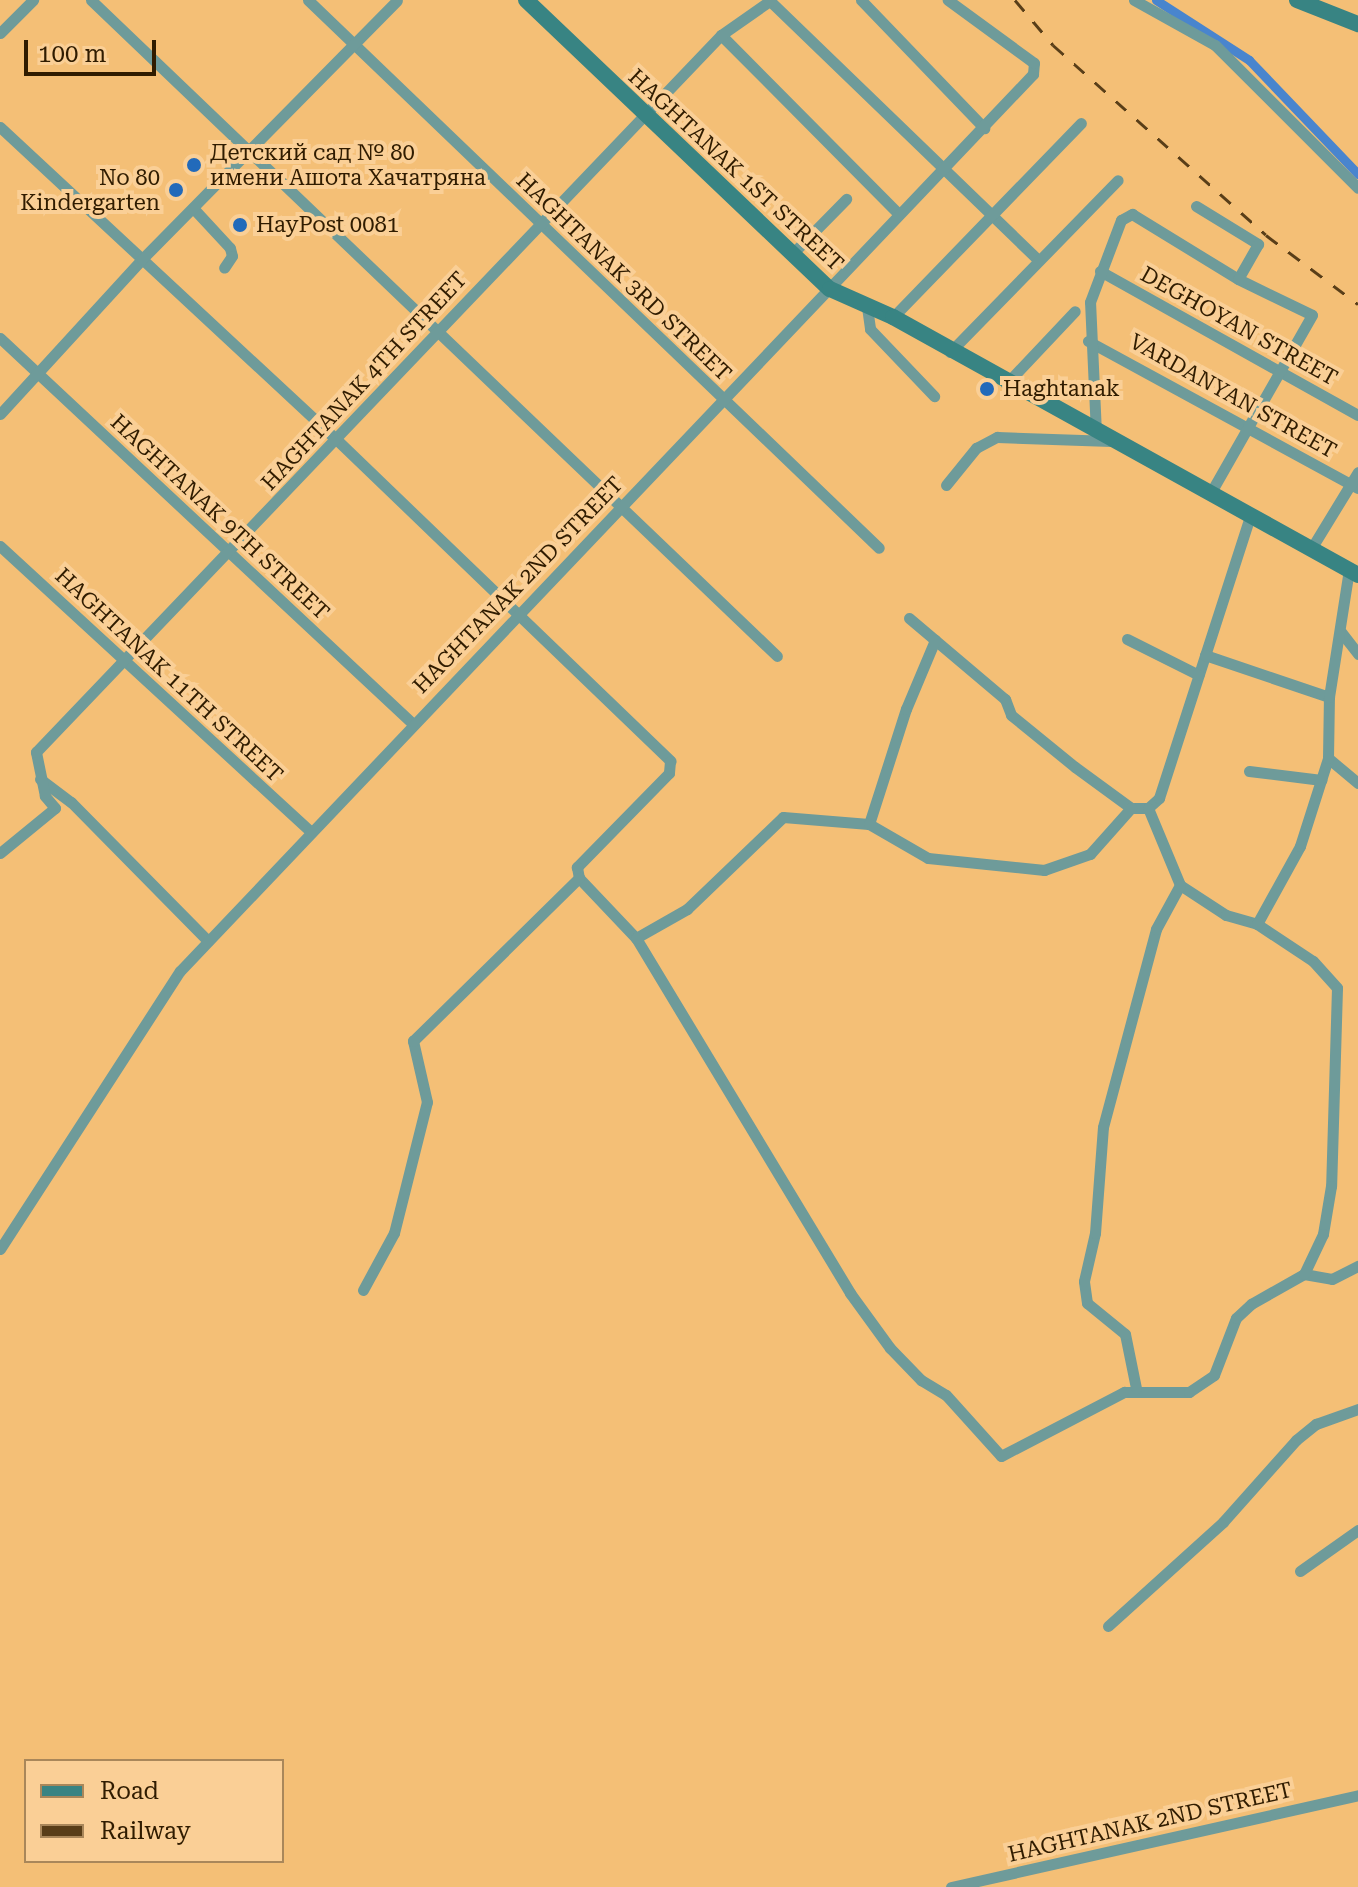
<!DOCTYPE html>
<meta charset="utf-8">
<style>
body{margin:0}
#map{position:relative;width:1358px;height:1887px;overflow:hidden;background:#f4bf76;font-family:"Roboto Serif",serif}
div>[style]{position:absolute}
.canal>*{height:9px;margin:-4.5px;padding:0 4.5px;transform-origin:4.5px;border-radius:4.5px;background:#4985ce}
.street>*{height:11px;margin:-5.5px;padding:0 5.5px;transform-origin:5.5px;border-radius:5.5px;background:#6e9b9a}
.secondary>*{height:16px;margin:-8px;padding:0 8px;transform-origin:8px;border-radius:8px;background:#388483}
.rail>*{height:3px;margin-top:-1.5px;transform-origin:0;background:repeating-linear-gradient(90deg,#593e18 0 14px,transparent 0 28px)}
.dots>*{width:22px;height:22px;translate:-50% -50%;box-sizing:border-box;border:4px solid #facf96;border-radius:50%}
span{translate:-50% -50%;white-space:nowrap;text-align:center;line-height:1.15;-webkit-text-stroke:8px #facf96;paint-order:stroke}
.poi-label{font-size:22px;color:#301c00}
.left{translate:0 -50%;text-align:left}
.right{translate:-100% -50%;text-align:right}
.street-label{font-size:22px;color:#301c00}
.legend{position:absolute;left:24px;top:1759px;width:260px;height:104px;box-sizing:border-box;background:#facf96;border:2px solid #a9875a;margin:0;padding:10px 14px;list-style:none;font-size:24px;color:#301c00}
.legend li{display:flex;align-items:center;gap:16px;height:40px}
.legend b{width:40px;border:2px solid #a9875a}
.scale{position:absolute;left:24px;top:40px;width:132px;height:36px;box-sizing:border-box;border:4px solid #301c00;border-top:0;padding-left:10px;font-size:24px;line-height:28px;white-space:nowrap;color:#301c00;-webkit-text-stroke:6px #facf96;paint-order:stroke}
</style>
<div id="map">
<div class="canal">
<i style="left:1156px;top:0;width:111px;rotate:32.8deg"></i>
<i style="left:1249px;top:60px;width:158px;rotate:46.3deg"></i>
</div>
<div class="street">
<i style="left:91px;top:0;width:949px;rotate:43.72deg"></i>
<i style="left:308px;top:0;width:791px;rotate:43.82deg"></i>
<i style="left:769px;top:0;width:374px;rotate:44deg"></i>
<i style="left:861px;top:0;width:178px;rotate:46.1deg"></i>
<i style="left:1134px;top:0;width:93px;rotate:29.1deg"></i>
<i style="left:1215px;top:45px;width:202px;rotate:45deg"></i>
<i style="left:0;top:33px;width:47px;rotate:-45deg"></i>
<i style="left:721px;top:35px;width:252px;rotate:45.2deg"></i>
<i style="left:0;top:127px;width:460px;rotate:42.9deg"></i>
<i style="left:337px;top:440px;width:463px;rotate:43.9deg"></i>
<i style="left:670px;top:761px;width:12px;rotate:95deg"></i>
<i style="left:669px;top:773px;width:132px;rotate:134.4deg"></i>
<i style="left:577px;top:867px;width:11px;rotate:80deg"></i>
<i style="left:579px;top:878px;width:83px;rotate:46.5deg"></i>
<i style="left:636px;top:938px;width:415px;rotate:58.9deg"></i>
<i style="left:850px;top:1293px;width:68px;rotate:54deg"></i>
<i style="left:890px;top:1348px;width:45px;rotate:45.9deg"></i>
<i style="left:921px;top:1380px;width:29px;rotate:31deg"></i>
<i style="left:946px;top:1395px;width:82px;rotate:48deg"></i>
<i style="left:1001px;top:1456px;width:139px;rotate:-27.5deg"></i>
<i style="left:1124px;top:1392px;width:65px"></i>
<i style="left:1189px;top:1392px;width:30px;rotate:-34deg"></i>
<i style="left:1214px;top:1375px;width:61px;rotate:-68.9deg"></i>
<i style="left:1236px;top:1318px;width:21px;rotate:-43deg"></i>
<i style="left:1251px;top:1304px;width:61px;rotate:-29.5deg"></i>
<i style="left:1304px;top:1274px;width:28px;rotate:10deg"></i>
<i style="left:1332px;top:1279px;width:29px;rotate:-27deg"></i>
<i style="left:1196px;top:206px;width:73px;rotate:31.5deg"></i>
<i style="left:1258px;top:244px;width:40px;rotate:119.7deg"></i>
<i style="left:193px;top:208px;width:54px;rotate:47.2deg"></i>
<i style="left:230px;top:248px;width:8px;rotate:76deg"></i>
<i style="left:232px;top:256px;width:14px;rotate:124deg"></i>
<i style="left:793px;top:253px;width:76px;rotate:-45.5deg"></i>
<i style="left:1100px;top:271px;width:295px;rotate:29.2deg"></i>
<i style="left:867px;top:307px;width:22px;rotate:82deg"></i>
<i style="left:870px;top:329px;width:93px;rotate:46.3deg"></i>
<i style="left:893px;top:317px;width:270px;rotate:-45.9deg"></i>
<i style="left:0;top:338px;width:565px;rotate:43.06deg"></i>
<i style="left:1088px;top:341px;width:307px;rotate:28.6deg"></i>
<i style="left:950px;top:352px;width:240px;rotate:-45.7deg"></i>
<i style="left:1006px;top:384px;width:100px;rotate:-46.6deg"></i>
<i style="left:0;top:414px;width:210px;rotate:-47.5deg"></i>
<i style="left:142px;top:259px;width:363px;rotate:-45.4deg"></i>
<i style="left:1096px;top:433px;width:131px;rotate:-92.6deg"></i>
<i style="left:1090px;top:302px;width:88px;rotate:-69.3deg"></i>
<i style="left:1121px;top:220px;width:13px;rotate:-29deg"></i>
<i style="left:1132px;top:214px;width:124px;rotate:31.5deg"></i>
<i style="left:1238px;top:279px;width:82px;rotate:25.9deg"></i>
<i style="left:1312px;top:315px;width:206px;rotate:119.7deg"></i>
<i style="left:946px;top:485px;width:48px;rotate:-51deg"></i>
<i style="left:976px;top:448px;width:24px;rotate:-28deg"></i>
<i style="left:997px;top:437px;width:114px;rotate:2deg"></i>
<i style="left:0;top:546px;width:423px;rotate:42.6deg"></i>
<i style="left:1311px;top:549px;width:90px;rotate:-58.6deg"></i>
<i style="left:909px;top:618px;width:126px;rotate:40.2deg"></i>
<i style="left:1005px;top:699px;width:17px;rotate:69deg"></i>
<i style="left:1011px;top:715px;width:82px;rotate:39.1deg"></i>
<i style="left:1075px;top:767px;width:69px;rotate:36.2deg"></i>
<i style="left:1131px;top:808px;width:17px"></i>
<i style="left:1148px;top:808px;width:15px;rotate:-42deg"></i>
<i style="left:1159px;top:798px;width:296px;rotate:-72.1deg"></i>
<i style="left:1341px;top:632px;width:28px;rotate:52deg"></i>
<i style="left:1127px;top:639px;width:80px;rotate:26.6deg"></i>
<i style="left:1205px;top:655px;width:131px;rotate:18.7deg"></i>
<i style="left:1328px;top:758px;width:39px;rotate:40deg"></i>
<i style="left:1249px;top:771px;width:73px;rotate:7.1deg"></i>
<i style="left:40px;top:779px;width:39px;rotate:37deg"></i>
<i style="left:71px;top:802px;width:195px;rotate:45.4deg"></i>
<i style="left:1148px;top:808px;width:83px;rotate:67.4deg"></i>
<i style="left:1180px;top:885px;width:55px;rotate:33.1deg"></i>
<i style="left:1226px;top:915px;width:32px;rotate:16deg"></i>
<i style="left:1257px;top:924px;width:67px;rotate:33.5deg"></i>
<i style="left:1313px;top:961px;width:36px;rotate:48deg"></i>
<i style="left:1337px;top:988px;width:198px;rotate:91.7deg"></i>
<i style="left:1331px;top:1186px;width:49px;rotate:99.5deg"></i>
<i style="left:1323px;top:1234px;width:44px;rotate:115.4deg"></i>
<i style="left:869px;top:824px;width:121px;rotate:-72.2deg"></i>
<i style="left:906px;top:709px;width:75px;rotate:-67.2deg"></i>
<i style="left:0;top:853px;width:71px;rotate:-39.3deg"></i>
<i style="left:55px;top:808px;width:16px;rotate:-130deg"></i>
<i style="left:45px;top:796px;width:45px;rotate:-101.6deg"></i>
<i style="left:36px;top:752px;width:992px;rotate:-46.31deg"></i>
<i style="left:721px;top:35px;width:61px;rotate:-35deg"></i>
<i style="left:1257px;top:924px;width:89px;rotate:-61.1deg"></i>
<i style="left:1300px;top:846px;width:92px;rotate:-72.3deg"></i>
<i style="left:1328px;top:758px;width:61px;rotate:-89.1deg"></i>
<i style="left:1329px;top:697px;width:129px;rotate:-81.1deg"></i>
<i style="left:636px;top:938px;width:59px;rotate:-29.6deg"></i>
<i style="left:687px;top:909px;width:133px;rotate:-43.8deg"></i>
<i style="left:783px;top:817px;width:86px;rotate:4.7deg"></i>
<i style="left:869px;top:824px;width:68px;rotate:30deg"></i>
<i style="left:928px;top:858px;width:117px;rotate:5.9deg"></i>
<i style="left:1044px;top:870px;width:49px;rotate:-19.2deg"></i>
<i style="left:1090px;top:854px;width:62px;rotate:-48.3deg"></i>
<i style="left:0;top:1249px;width:331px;rotate:-57.1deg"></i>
<i style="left:180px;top:971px;width:1238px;rotate:-46.44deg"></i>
<i style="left:1033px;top:74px;width:11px;rotate:-85deg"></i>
<i style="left:1034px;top:63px;width:107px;rotate:-143.8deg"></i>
<i style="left:363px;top:1290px;width:65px;rotate:-61.5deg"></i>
<i style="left:394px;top:1233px;width:135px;rotate:-75.9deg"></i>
<i style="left:427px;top:1102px;width:63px;rotate:-102.9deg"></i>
<i style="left:413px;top:1041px;width:233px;rotate:-44.5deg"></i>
<i style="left:1136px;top:1388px;width:55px;rotate:-101.5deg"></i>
<i style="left:1125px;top:1334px;width:49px;rotate:-140.8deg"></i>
<i style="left:1087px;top:1303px;width:22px;rotate:-98deg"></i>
<i style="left:1084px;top:1281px;width:49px;rotate:-77.1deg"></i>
<i style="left:1095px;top:1233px;width:106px;rotate:-85.7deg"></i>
<i style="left:1103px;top:1127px;width:205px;rotate:-75deg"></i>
<i style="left:1156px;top:929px;width:50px;rotate:-61.4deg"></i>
<i style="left:1300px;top:1571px;width:71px;rotate:-35.3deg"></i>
<i style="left:1108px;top:1626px;width:155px;rotate:-42.1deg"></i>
<i style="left:1223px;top:1522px;width:110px;rotate:-48.3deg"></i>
<i style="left:1296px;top:1440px;width:26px;rotate:-39deg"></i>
<i style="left:1316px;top:1424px;width:45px;rotate:-19.7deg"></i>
<i style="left:951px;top:1887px;width:417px;rotate:-12.7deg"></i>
</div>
<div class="secondary">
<i style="left:526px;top:0;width:419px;rotate:43.6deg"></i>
<i style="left:830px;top:289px;width:69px;rotate:24deg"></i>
<i style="left:893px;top:317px;width:532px;rotate:29.02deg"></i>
<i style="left:1297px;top:0;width:66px;rotate:21.5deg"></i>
</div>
<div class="rail">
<i style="left:1015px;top:0;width:59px;rotate:49.8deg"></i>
<i style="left:1053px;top:45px;width:285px;rotate:41.7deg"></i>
<i style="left:1266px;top:235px;width:115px;rotate:36.9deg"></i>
</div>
<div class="dots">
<i style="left:194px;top:165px;background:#226aba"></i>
<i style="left:176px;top:190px;background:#226aba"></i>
<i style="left:240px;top:225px;background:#226aba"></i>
<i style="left:987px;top:389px;background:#226aba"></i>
</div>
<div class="poi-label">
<span class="left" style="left:210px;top:165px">Детский сад № 80<br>имени Ашота Хачатряна</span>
<span class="right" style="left:160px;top:190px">No 80<br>Kindergarten</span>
<span class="left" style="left:256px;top:225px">HayPost 0081</span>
<span class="left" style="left:1003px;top:389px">Haghtanak</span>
</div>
<div class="street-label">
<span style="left:736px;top:170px;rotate:43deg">HAGHTANAK 1ST STREET</span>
<span style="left:624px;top:277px;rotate:44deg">HAGHTANAK 3RD STREET</span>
<span style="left:1239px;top:326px;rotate:29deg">DEGHOYAN STREET</span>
<span style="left:364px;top:381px;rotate:-47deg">HAGHTANAK 4TH STREET</span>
<span style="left:1233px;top:396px;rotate:29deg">VARDANYAN STREET</span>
<span style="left:220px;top:517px;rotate:43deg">HAGHTANAK 9TH STREET</span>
<span style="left:518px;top:585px;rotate:-46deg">HAGHTANAK 2ND STREET</span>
<span style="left:169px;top:675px;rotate:43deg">HAGHTANAK 11TH STREET</span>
<span style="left:1150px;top:1822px;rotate:-13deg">HAGHTANAK 2ND STREET</span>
</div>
<ul class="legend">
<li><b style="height:10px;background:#388483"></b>Road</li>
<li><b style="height:10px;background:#593e18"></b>Railway</li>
</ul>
<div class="scale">100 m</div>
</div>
